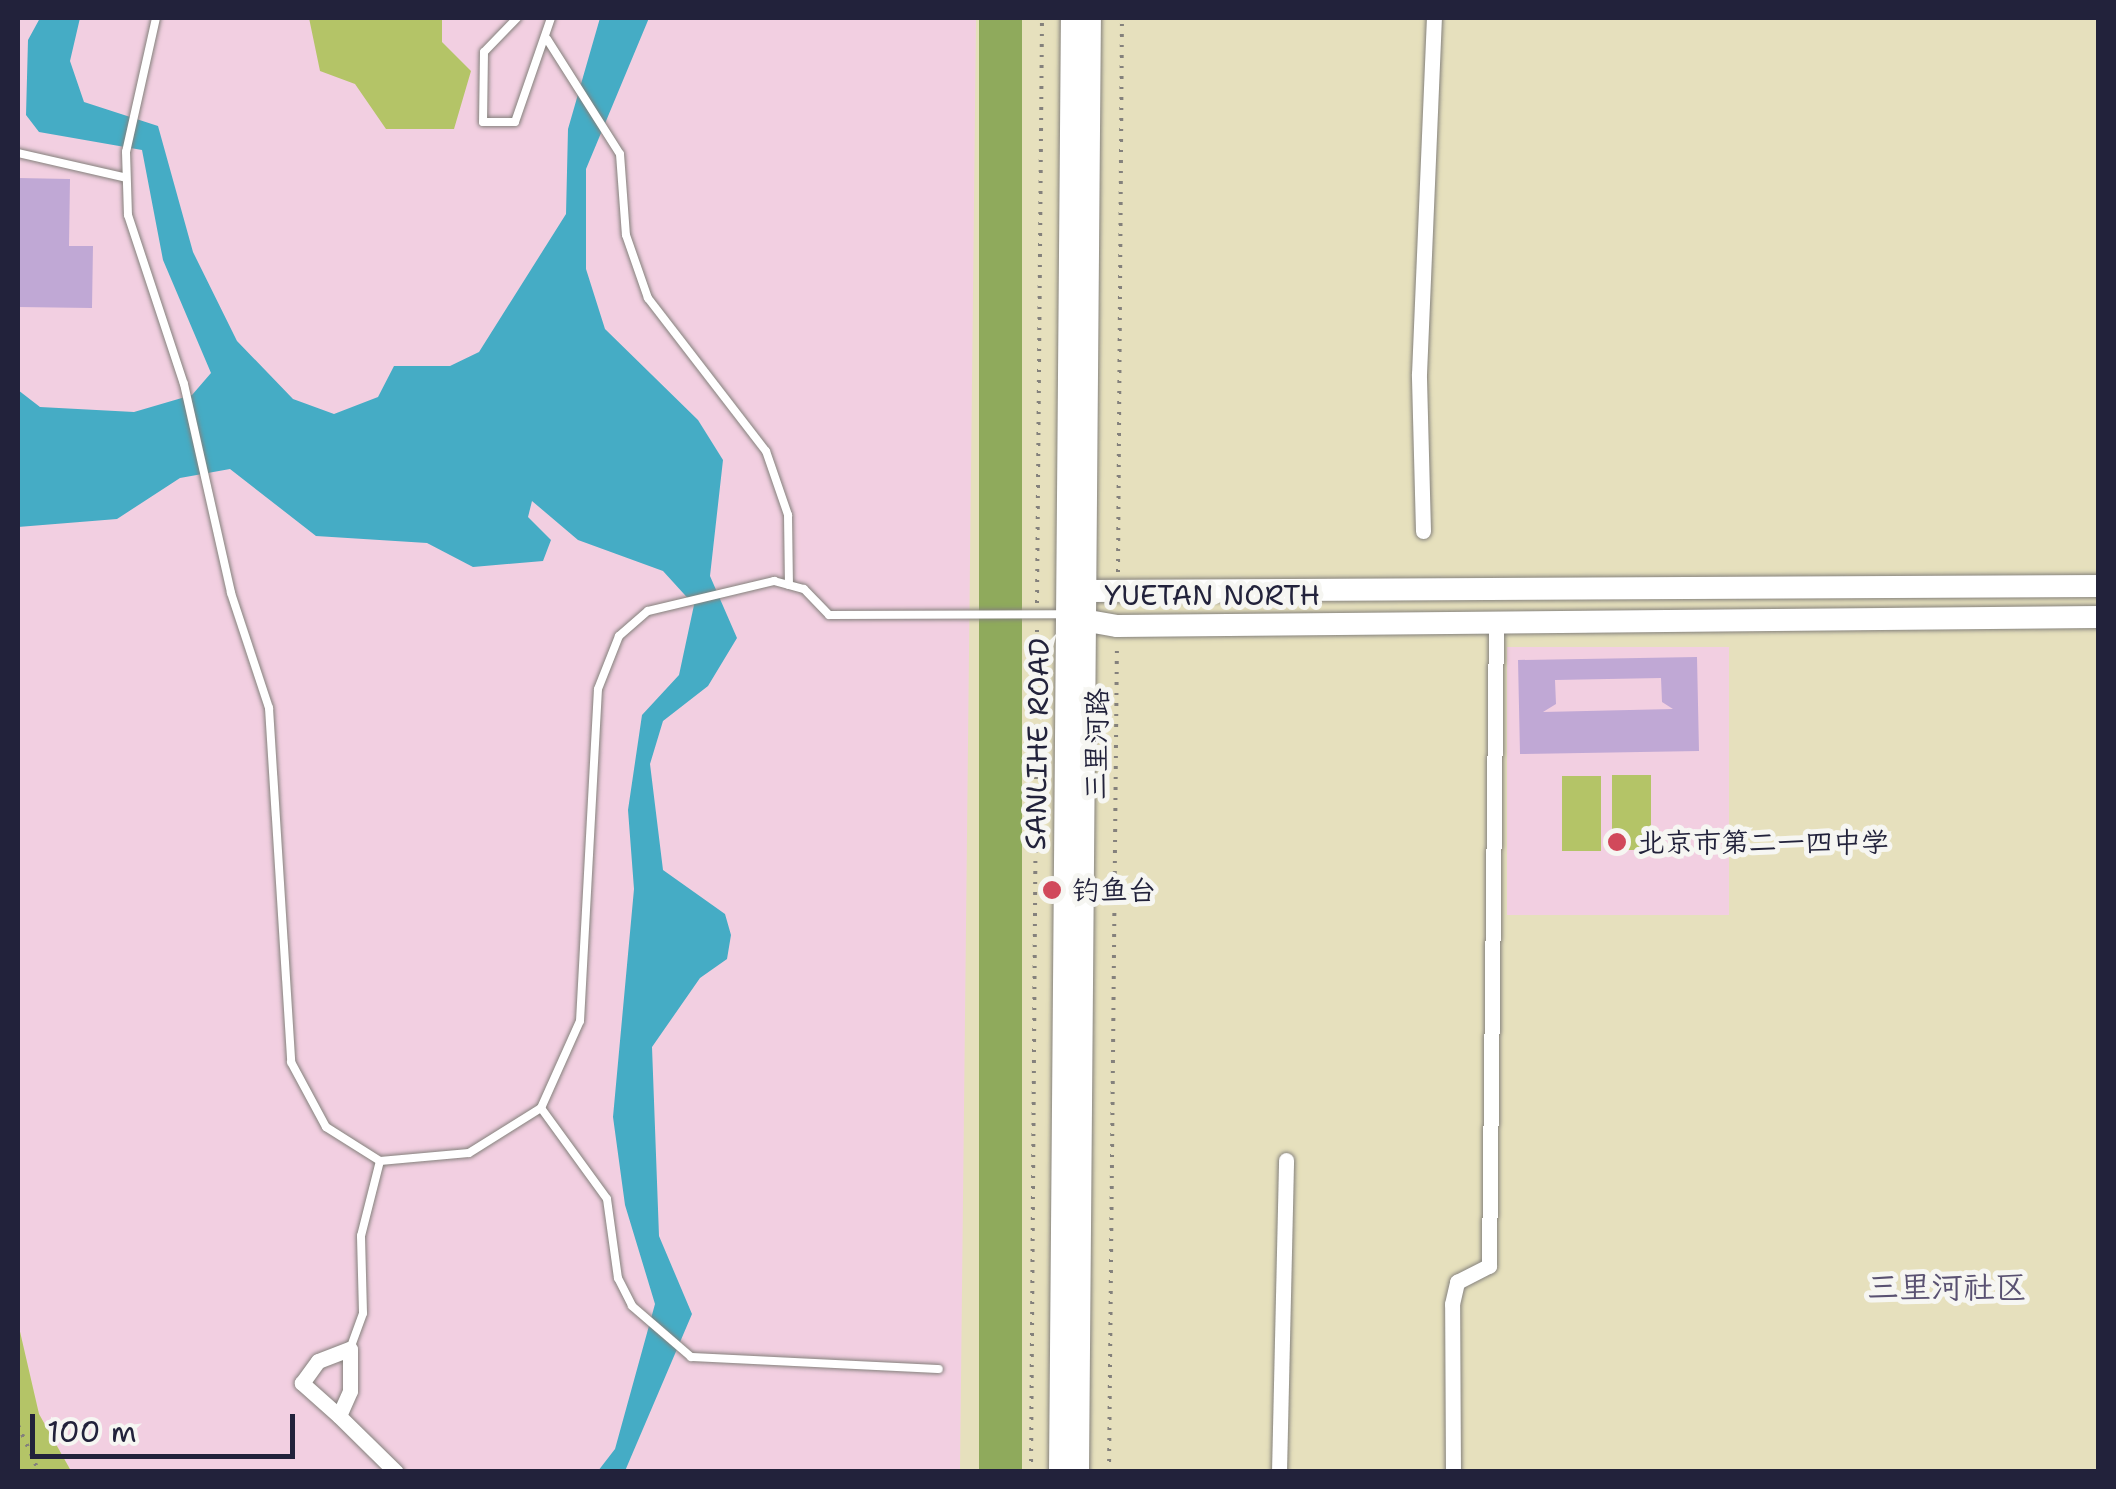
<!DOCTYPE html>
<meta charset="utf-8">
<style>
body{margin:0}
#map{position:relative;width:2116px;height:1489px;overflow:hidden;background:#e6e0bd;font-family:"Shantell Sans","LXGW WenKai TC",sans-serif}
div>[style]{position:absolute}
.built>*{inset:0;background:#f2cfe1;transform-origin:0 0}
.green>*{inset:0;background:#b4c467;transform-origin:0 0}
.forest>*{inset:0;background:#8faa5c;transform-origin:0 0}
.water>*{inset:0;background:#45acc5}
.building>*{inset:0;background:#c0a8d5}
.path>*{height:4px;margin-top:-2px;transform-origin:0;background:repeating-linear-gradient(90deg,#84817c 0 2.5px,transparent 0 10.5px)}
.roads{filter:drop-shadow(0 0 2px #84817c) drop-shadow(0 0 2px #84817c)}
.service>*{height:8px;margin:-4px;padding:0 4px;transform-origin:4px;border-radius:4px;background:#fff}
.minor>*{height:15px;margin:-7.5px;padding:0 7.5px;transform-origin:7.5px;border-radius:7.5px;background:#fff}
.secondary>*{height:22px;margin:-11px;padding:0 11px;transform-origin:11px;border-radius:11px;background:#fff}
.dots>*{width:28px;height:28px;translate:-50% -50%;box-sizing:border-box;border:5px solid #f6f6f2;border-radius:50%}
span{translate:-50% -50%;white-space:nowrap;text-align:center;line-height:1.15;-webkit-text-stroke:10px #f6f6f2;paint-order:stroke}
.street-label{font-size:28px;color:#22223b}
.poi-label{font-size:28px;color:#22223b}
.left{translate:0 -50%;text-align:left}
.quarter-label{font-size:32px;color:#595171}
.frame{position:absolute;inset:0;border:20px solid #22223b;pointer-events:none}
.scale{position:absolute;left:30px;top:1414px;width:265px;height:45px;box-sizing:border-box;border:5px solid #22223b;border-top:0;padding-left:12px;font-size:30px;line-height:35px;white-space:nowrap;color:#22223b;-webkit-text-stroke:8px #f6f6f2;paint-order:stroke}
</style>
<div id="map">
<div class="built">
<i style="clip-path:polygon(18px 18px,976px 18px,960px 1471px,71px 1471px,39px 1414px,18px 1323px)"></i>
<i style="left:1507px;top:647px;width:222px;height:268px"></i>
</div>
<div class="green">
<i style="clip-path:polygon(309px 18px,442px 18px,442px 42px,471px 71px,454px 129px,386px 129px,355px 84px,320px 71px)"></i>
<i style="left:1612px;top:775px;width:39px;height:75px"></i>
<i style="left:1562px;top:776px;width:39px;height:75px"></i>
<i style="clip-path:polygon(18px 1323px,39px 1414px,71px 1471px,18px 1471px)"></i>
</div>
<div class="forest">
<i style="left:979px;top:18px;width:43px;height:1453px"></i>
</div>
<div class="water">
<i style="clip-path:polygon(40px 18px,80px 18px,70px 61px,84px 102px,158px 126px,193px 252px,237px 341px,293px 399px,334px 414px,378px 397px,394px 366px,450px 366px,479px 352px,566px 214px,568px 129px,600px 18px,649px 18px,586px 169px,586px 269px,605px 329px,698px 420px,723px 460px,710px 576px,737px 638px,708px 686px,663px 721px,650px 764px,663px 870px,725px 914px,731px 935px,727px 959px,700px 978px,652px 1047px,659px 1236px,692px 1314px,625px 1471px,598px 1471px,615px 1449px,655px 1304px,625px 1205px,613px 1117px,634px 889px,628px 810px,642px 715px,679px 675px,694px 605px,663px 571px,578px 540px,532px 501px,528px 517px,551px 540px,543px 561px,473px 567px,427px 543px,316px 536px,230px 469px,180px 478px,117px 519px,18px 527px,18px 390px,40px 407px,134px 412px,192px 395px,211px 373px,163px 260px,142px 150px,39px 132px,26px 115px,28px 40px)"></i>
</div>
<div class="building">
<i style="clip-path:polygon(18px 178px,70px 179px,69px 246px,93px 246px,92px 308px,18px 307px)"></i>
<i style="clip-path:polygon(evenodd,1697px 657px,1699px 751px,1520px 754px,1518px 660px,1697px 657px,1661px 678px,1662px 702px,1673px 709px,1543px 712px,1556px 704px,1555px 680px,1661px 678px)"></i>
</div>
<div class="path">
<i style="left:1118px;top:572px;width:554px;rotate:-89.59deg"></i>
<i style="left:1037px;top:603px;width:585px;rotate:-89.51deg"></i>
<i style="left:18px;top:1425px;width:51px;rotate:65.9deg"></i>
<i style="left:1031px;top:1472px;width:845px;rotate:-89.59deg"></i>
<i style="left:1109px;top:1472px;width:826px;rotate:-89.45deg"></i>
</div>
<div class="roads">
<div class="service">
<i style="left:156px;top:18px;width:137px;rotate:102.6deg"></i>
<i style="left:126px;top:152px;width:63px;rotate:88.2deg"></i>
<i style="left:128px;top:215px;width:178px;rotate:71.7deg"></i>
<i style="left:184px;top:384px;width:214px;rotate:77.3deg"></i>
<i style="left:231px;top:593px;width:121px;rotate:71.7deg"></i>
<i style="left:269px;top:708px;width:355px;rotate:86.4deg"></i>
<i style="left:291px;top:1062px;width:74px;rotate:61.7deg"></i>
<i style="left:326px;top:1127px;width:64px;rotate:32.2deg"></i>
<i style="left:380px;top:1161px;width:89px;rotate:-5.1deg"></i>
<i style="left:469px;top:1153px;width:85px;rotate:-32deg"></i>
<i style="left:541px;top:1108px;width:95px;rotate:-65.9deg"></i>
<i style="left:580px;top:1021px;width:332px;rotate:-86.9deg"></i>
<i style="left:598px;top:689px;width:57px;rotate:-68.4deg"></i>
<i style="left:619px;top:636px;width:38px;rotate:-41deg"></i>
<i style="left:648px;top:611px;width:130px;rotate:-13.4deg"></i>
<i style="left:774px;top:581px;width:31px;rotate:15deg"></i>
<i style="left:804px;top:589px;width:36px;rotate:46deg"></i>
<i style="left:829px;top:615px;width:236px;rotate:-0.2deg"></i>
<i style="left:517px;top:18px;width:47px;rotate:134.1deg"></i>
<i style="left:484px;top:52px;width:70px;rotate:90.8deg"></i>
<i style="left:483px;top:122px;width:32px"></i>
<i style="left:515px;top:122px;width:110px;rotate:-70.9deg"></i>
<i style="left:547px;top:39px;width:136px;rotate:57.6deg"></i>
<i style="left:620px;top:154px;width:81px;rotate:85.8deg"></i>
<i style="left:626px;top:235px;width:67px;rotate:70.8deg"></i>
<i style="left:648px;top:298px;width:193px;rotate:52.4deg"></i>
<i style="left:766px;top:451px;width:68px;rotate:71deg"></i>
<i style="left:788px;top:515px;width:70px;rotate:89.2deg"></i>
<i style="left:18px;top:153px;width:108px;rotate:12.9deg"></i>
<i style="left:541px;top:1108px;width:112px;rotate:54deg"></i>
<i style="left:607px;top:1199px;width:80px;rotate:82.1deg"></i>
<i style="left:618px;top:1278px;width:31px;rotate:63deg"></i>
<i style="left:632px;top:1306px;width:78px;rotate:40.8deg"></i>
<i style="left:691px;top:1357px;width:248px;rotate:2.8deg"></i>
<i style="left:350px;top:1349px;width:38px;rotate:-70deg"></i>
<i style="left:363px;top:1313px;width:77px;rotate:-91.5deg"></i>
<i style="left:361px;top:1236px;width:77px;rotate:-75.8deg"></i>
</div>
<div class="minor">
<i style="left:1423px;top:531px;width:157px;rotate:-91.5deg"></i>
<i style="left:1419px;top:374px;width:356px;rotate:-87.6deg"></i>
<i style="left:350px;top:1349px;width:42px;rotate:90deg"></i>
<i style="left:350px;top:1391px;width:27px;rotate:114deg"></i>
<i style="left:339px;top:1416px;width:50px;rotate:-138.3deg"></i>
<i style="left:302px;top:1383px;width:27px;rotate:-54deg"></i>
<i style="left:318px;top:1361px;width:34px;rotate:-21deg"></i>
<i style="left:339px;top:1416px;width:80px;rotate:44.5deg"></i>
<i style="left:1279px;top:1472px;width:312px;rotate:-88.7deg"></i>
<i style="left:1453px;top:1472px;width:168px;rotate:-90.3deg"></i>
<i style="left:1452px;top:1304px;width:23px;rotate:-77deg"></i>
<i style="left:1457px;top:1282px;width:36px;rotate:-27deg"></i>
<i style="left:1489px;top:1266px;width:643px;rotate:-89.38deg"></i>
</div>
<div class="secondary">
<i style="left:1088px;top:591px;width:1010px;rotate:-0.28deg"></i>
<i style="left:1077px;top:619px;width:41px;rotate:9.9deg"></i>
<i style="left:1117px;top:626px;width:981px;rotate:-0.53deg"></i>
<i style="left:1060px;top:1472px;width:1454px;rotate:-89.53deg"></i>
<i style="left:1078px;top:1472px;width:1454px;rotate:-89.53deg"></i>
</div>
</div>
<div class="dots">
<i style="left:1617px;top:842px;background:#d1495b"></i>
<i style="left:1052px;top:890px;background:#d1495b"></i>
</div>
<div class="street-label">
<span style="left:1212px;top:595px">YUETAN NORTH</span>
<span style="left:1037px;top:744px;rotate:-89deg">SANLIHE ROAD</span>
<span style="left:1096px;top:744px;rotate:-89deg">三里河路</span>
</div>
<div class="poi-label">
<span class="left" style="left:1637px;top:842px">北京市第二一四中学</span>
<span class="left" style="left:1072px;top:890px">钓鱼台</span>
</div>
<div class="quarter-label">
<span style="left:1947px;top:1287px">三里河社区</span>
</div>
<div class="frame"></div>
<div class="scale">100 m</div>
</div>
